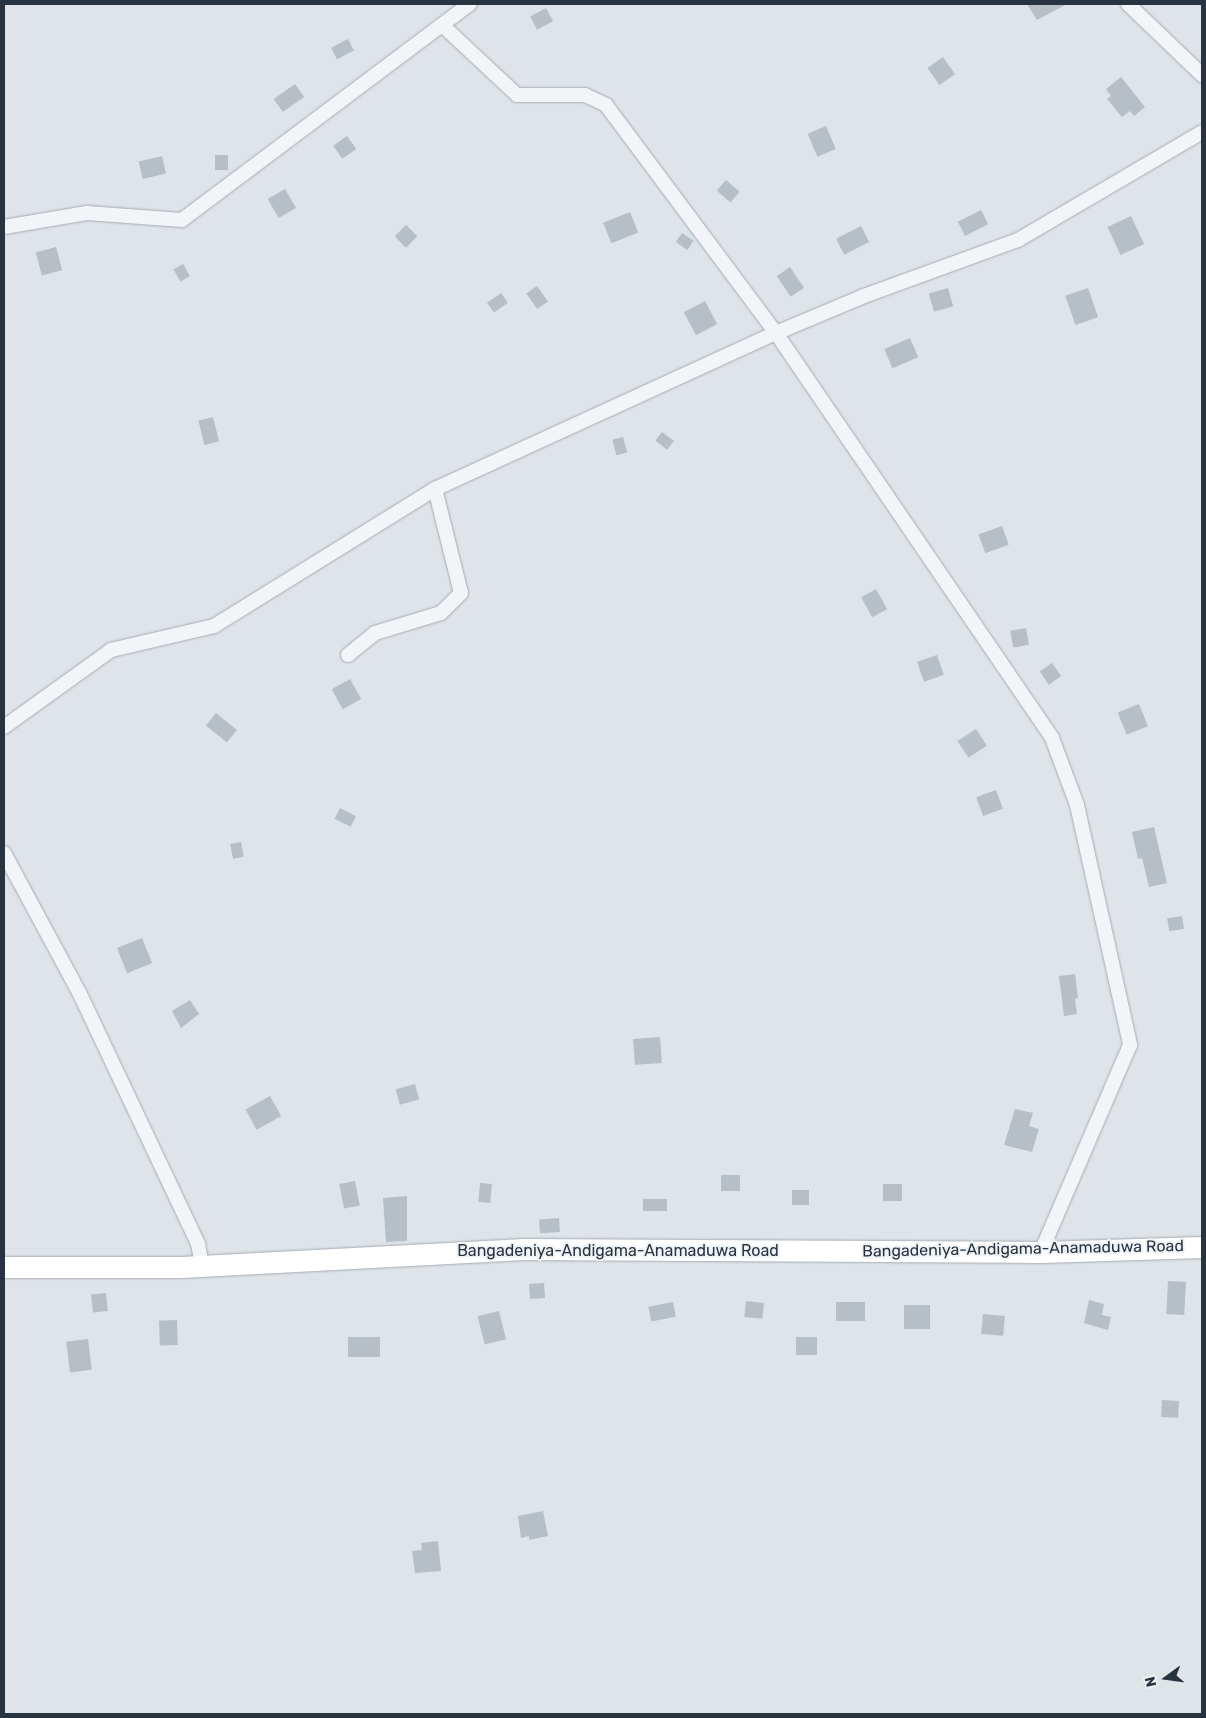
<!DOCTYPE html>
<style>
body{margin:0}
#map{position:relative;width:1206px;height:1718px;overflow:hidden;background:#dfe4e9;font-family:Rubik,sans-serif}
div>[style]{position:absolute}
.building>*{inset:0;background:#b6bec6;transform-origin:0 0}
.roads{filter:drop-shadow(0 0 1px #a4abb3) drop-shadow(0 0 1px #a4abb3)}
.street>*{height:14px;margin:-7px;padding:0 7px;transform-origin:7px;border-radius:7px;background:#f2f4f7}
.primary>*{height:21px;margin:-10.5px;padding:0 10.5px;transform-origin:10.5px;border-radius:10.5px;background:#fff}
span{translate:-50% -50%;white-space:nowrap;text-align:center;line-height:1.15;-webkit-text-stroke:4px #eff3f6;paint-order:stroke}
.street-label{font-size:16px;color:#273341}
.frame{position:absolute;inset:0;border:5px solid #273341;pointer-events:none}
.north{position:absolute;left:1141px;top:1653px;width:50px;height:50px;-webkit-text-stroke:4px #eff3f6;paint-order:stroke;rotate:256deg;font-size:14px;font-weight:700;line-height:20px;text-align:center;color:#273341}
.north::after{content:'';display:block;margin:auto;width:18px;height:22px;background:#273341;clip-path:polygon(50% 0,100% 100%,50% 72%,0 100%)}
</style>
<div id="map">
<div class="building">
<i style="clip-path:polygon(1027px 4px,1067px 4px,1037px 20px)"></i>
<i style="left:546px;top:8px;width:15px;height:18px;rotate:62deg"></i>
<i style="left:348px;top:39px;width:13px;height:19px;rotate:63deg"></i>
<i style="left:943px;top:57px;width:21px;height:19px;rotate:55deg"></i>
<i style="clip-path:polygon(1121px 77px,1145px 107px,1134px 116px,1130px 111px,1122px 117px,1107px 99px,1111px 96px,1106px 89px)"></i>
<i style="left:295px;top:84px;width:16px;height:26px;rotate:55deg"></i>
<i style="left:826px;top:126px;width:25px;height:20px;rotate:67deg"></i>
<i style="left:347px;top:136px;width:16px;height:17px;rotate:55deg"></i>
<i style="left:215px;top:155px;width:13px;height:15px"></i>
<i style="left:162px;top:156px;width:18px;height:24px;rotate:77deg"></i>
<i style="left:726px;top:180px;width:18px;height:14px;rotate:41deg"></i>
<i style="left:285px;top:189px;width:22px;height:20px;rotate:60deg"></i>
<i style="left:981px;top:210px;width:16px;height:26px;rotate:63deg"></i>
<i style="left:630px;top:212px;width:22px;height:29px;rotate:68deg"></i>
<i style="left:1131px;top:216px;width:31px;height:26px;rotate:65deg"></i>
<i style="left:406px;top:225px;width:16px;height:16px;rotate:45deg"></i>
<i style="left:861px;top:226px;width:18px;height:28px;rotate:63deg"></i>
<i style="left:682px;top:233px;width:14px;height:11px;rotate:34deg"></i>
<i style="left:56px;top:247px;width:24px;height:21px;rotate:75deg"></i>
<i style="left:183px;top:264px;width:14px;height:11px;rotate:60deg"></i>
<i style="left:790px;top:267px;width:25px;height:16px;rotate:56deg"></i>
<i style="left:537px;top:286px;width:19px;height:13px;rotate:55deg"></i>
<i style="left:948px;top:288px;width:19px;height:20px;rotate:74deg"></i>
<i style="left:1088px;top:288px;width:31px;height:24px;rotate:71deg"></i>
<i style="left:501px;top:293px;width:12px;height:17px;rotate:55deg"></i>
<i style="left:705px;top:301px;width:26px;height:24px;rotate:62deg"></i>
<i style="left:910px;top:338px;width:21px;height:28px;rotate:67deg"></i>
<i style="left:213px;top:417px;width:25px;height:15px;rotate:76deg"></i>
<i style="left:662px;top:432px;width:15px;height:11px;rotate:37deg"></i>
<i style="left:623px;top:437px;width:16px;height:11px;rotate:75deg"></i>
<i style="left:1002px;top:526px;width:20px;height:25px;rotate:70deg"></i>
<i style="left:876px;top:589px;width:23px;height:17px;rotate:61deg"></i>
<i style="left:1026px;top:628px;width:17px;height:16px;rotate:80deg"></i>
<i style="left:937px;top:655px;width:21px;height:21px;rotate:71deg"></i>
<i style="left:1052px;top:663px;width:16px;height:15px;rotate:55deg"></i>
<i style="left:350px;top:679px;width:23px;height:21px;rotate:61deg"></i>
<i style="left:1139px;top:704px;width:24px;height:23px;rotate:68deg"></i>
<i style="left:216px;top:713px;width:27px;height:16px;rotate:39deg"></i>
<i style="left:976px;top:729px;width:20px;height:22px;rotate:57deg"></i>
<i style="left:996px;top:790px;width:20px;height:21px;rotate:70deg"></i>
<i style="left:340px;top:808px;width:18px;height:12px;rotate:27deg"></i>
<i style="clip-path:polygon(1154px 827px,1167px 883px,1149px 887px,1142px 858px,1138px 859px,1132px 832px)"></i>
<i style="left:241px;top:842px;width:15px;height:11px;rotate:79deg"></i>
<i style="left:1182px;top:916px;width:13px;height:15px;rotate:81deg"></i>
<i style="left:142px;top:938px;width:27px;height:27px;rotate:68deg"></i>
<i style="clip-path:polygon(1075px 974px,1078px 998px,1075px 999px,1077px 1014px,1064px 1016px,1059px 976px)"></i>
<i style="clip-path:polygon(190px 1000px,199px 1014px,181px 1028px,172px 1011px)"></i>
<i style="left:660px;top:1037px;width:26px;height:27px;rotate:86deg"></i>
<i style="left:415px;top:1084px;width:16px;height:20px;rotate:75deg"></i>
<i style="left:270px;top:1096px;width:23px;height:28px;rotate:61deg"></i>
<i style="clip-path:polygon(1015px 1109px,1033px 1113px,1029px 1126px,1039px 1129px,1032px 1152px,1004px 1145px)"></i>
<i style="left:721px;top:1175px;width:19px;height:16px"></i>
<i style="left:355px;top:1181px;width:25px;height:16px;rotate:79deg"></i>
<i style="left:480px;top:1183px;width:12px;height:19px;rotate:5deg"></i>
<i style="left:883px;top:1184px;width:19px;height:17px"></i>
<i style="left:792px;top:1190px;width:17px;height:15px"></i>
<i style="clip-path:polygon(407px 1196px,407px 1241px,386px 1242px,383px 1198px)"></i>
<i style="left:667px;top:1199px;width:12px;height:24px;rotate:90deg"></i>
<i style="left:559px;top:1218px;width:14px;height:20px;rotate:86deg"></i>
<i style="left:1168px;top:1281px;width:18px;height:33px;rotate:3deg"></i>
<i style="left:544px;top:1283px;width:15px;height:15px;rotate:86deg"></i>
<i style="left:106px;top:1293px;width:18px;height:15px;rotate:84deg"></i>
<i style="clip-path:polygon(1089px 1300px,1104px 1304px,1102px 1315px,1111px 1317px,1108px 1330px,1084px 1323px)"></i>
<i style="left:746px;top:1301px;width:18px;height:16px;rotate:6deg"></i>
<i style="left:673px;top:1302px;width:15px;height:25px;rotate:79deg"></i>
<i style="left:836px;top:1302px;width:29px;height:19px"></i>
<i style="left:904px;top:1305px;width:26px;height:24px"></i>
<i style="left:499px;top:1311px;width:29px;height:22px;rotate:76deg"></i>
<i style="left:983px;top:1314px;width:22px;height:20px;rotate:5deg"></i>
<i style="left:177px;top:1320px;width:25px;height:18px;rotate:88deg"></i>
<i style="left:348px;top:1337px;width:32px;height:20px"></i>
<i style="left:796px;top:1337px;width:21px;height:18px"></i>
<i style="left:88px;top:1339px;width:31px;height:22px;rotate:83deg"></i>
<i style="left:1162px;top:1400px;width:17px;height:17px;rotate:3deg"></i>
<i style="clip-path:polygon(543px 1511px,548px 1536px,529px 1540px,529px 1536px,521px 1538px,518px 1516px)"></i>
<i style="clip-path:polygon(438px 1541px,441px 1571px,415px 1573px,412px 1551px,422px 1550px,421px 1543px)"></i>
</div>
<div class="roads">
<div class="street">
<i style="left:1128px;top:4px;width:103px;rotate:43.8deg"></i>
<i style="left:442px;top:25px;width:103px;rotate:43deg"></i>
<i style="left:517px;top:95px;width:68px"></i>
<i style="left:585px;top:95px;width:23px;rotate:25deg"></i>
<i style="left:606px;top:105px;width:284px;rotate:53.3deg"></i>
<i style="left:776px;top:333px;width:490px;rotate:55.7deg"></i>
<i style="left:1052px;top:738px;width:72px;rotate:69.5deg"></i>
<i style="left:1077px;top:805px;width:246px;rotate:77.5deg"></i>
<i style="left:1130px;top:1045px;width:225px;rotate:113.3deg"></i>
<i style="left:4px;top:227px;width:84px;rotate:-9.6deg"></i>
<i style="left:87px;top:213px;width:95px;rotate:4.2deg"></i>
<i style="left:182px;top:220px;width:360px;rotate:-36.9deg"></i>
<i style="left:348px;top:655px;width:35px;rotate:-39deg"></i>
<i style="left:375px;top:633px;width:69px;rotate:-16.9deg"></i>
<i style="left:441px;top:613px;width:28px;rotate:-45deg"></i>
<i style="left:461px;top:593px;width:107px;rotate:-104deg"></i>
<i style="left:4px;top:727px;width:132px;rotate:-35.7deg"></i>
<i style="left:111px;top:650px;width:106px;rotate:-13.1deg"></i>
<i style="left:214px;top:626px;width:260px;rotate:-31.8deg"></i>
<i style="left:435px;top:489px;width:375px;rotate:-24.6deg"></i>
<i style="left:776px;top:333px;width:95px;rotate:-22.8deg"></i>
<i style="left:864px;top:296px;width:164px;rotate:-20deg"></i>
<i style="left:1018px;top:240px;width:213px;rotate:-30.4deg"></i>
<i style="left:4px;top:853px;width:158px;rotate:61.7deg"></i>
<i style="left:79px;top:992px;width:279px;rotate:64.7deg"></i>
<i style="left:198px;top:1244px;width:21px;rotate:79deg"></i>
</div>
<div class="primary">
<i style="left:4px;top:1267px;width:177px"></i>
<i style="left:181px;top:1267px;width:343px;rotate:-3deg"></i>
<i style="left:524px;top:1249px;width:517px;rotate:0.33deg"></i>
<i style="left:1041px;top:1252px;width:161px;rotate:-1.8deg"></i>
</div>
</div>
<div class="street-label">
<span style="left:1023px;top:1249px;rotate:-1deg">Bangadeniya-Andigama-Anamaduwa Road</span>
<span style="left:618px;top:1251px">Bangadeniya-Andigama-Anamaduwa Road</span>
</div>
<div class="frame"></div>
<div class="north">N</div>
</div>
